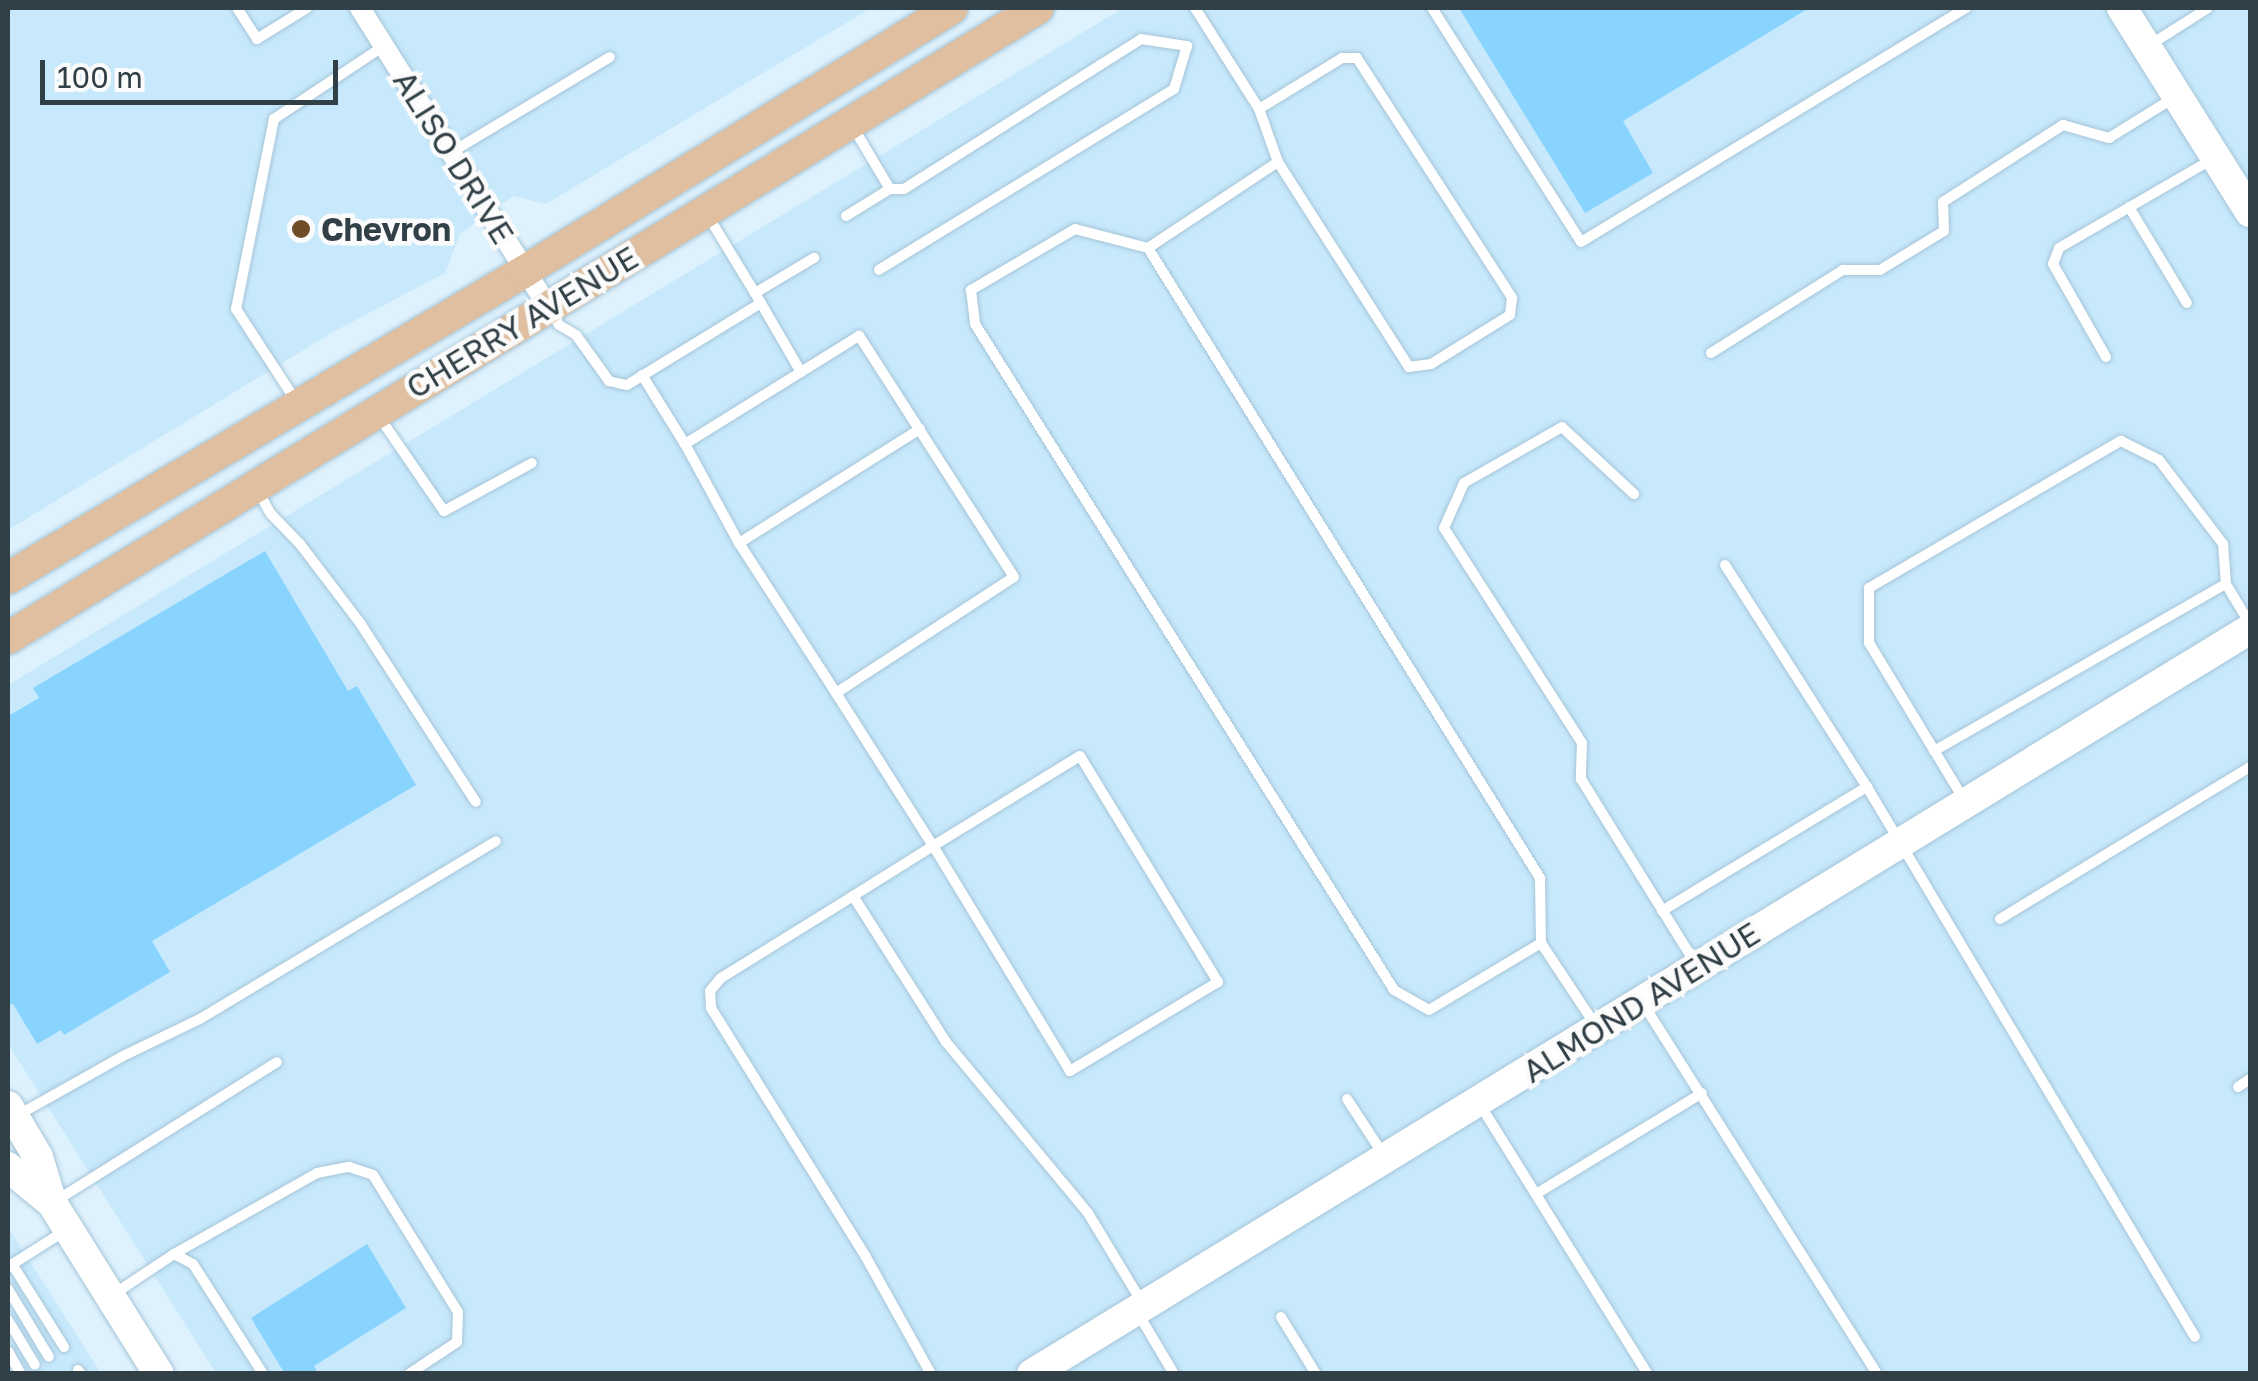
<!DOCTYPE html>
<style>
body{margin:0}
#map{position:relative;width:2258px;height:1381px;overflow:hidden;background:#def2fd;font-family:"Golos Text",sans-serif}
div>[style]{position:absolute}
.built>*{inset:0;background:#c8e9fc}
.building>*{inset:0;background:#88d4fe}
.roads{filter:drop-shadow(0 0 2px #a5c5d8) drop-shadow(0 0 2px #a5c5d8)}
.lane>*{height:10px;margin:-5px;padding:0 5px;transform-origin:5px;border-radius:5px;background:#fff}
.street>*{height:20px;margin:-10px;padding:0 10px;transform-origin:10px;border-radius:10px;background:#fff}
.secondary>*{height:30px;margin:-15px;padding:0 15px;transform-origin:15px;border-radius:15px;background:#fff}
.primary>*{height:32px;margin:-16px;padding:0 16px;transform-origin:16px;border-radius:16px;background:#dfbf9f}
.dots>*{width:28px;height:28px;translate:-50% -50%;box-sizing:border-box;border:5px solid #fbfbfb;border-radius:50%}
span{translate:-50% -50%;white-space:nowrap;text-align:center;line-height:1.15;-webkit-text-stroke:9px #fbfbfb;paint-order:stroke}
.street-label{font-size:32px;color:#313f46}
.poi-label{font-size:32px;color:#313f46;font-weight:700}
.left{translate:0 -50%;text-align:left}
.frame{position:absolute;inset:0;border:10px solid #313f46;pointer-events:none}
.scale{position:absolute;left:40px;top:60px;width:298px;height:45px;box-sizing:border-box;border:5px solid #313f46;border-top:0;padding-left:12px;font-size:30px;line-height:35px;white-space:nowrap;color:#313f46;-webkit-text-stroke:8px #fbfbfb;paint-order:stroke}
</style>
<div id="map">
<div class="built">
<i style="clip-path:polygon(8px 8px,871px 8px,546px 204px,513px 196px,460px 234px,445px 273px,333px 332px,8px 530px)"></i>
<i style="clip-path:polygon(1123px 8px,2250px 8px,2250px 1373px,216px 1373px,8px 1044px,8px 685px)"></i>
<i style="clip-path:polygon(8px 1227px,101px 1373px,8px 1373px)"></i>
</div>
<div class="building">
<i style="clip-path:polygon(1459px 8px,1809px 8px,1623px 121px,1653px 173px,1585px 213px)"></i>
<i style="clip-path:polygon(265px 551px,348px 691px,357px 686px,416px 785px,152px 941px,170px 972px,64px 1035px,61px 1030px,37px 1044px,13px 1004px,8px 1005px,8px 716px,39px 698px,33px 688px)"></i>
<i style="clip-path:polygon(367px 1244px,406px 1308px,314px 1366px,318px 1374px,285px 1374px,251px 1318px)"></i>
</div>
<div class="roads">
<div class="lane">
<i style="left:237px;top:8px;width:37px;rotate:57deg"></i>
<i style="left:257px;top:39px;width:59px;rotate:-31.8deg"></i>
<i style="left:1195px;top:8px;width:120px;rotate:57.6deg"></i>
<i style="left:1432px;top:8px;width:277px;rotate:57.5deg"></i>
<i style="left:1581px;top:242px;width:451px;rotate:-31.3deg"></i>
<i style="left:2148px;top:46px;width:71px;rotate:-32.3deg"></i>
<i style="left:853px;top:127px;width:72px;rotate:59.2deg"></i>
<i style="left:890px;top:189px;width:14px"></i>
<i style="left:904px;top:189px;width:280px;rotate:-32.3deg"></i>
<i style="left:1141px;top:39px;width:47px;rotate:8.7deg"></i>
<i style="left:1187px;top:46px;width:45px;rotate:106.8deg"></i>
<i style="left:1174px;top:89px;width:346px;rotate:148.5deg"></i>
<i style="left:452px;top:152px;width:184px;rotate:-31deg"></i>
<i style="left:2129px;top:207px;width:112px;rotate:58.9deg"></i>
<i style="left:708px;top:216px;width:90px;rotate:58.6deg"></i>
<i style="left:755px;top:293px;width:69px;rotate:-30.7deg"></i>
<i style="left:846px;top:216px;width:52px;rotate:-31.5deg"></i>
<i style="left:1148px;top:248px;width:156px;rotate:-33.5deg"></i>
<i style="left:1278px;top:162px;width:56px;rotate:-109.7deg"></i>
<i style="left:1259px;top:109px;width:97px;rotate:-31.6deg"></i>
<i style="left:1342px;top:58px;width:15px"></i>
<i style="left:1357px;top:58px;width:286px;rotate:57.1deg"></i>
<i style="left:1512px;top:298px;width:17px;rotate:97deg"></i>
<i style="left:1510px;top:315px;width:93px;rotate:148.2deg"></i>
<i style="left:1431px;top:364px;width:22px;rotate:172deg"></i>
<i style="left:1409px;top:367px;width:243px;rotate:-122.6deg"></i>
<i style="left:755px;top:293px;width:91px;rotate:59.8deg"></i>
<i style="left:801px;top:372px;width:137px;rotate:148.2deg"></i>
<i style="left:685px;top:444px;width:113px;rotate:61.4deg"></i>
<i style="left:739px;top:543px;width:179px;rotate:57.1deg"></i>
<i style="left:836px;top:693px;width:212px;rotate:-33.1deg"></i>
<i style="left:1014px;top:577px;width:287px;rotate:-122.7deg"></i>
<i style="left:859px;top:336px;width:68px;rotate:148.2deg"></i>
<i style="left:550px;top:310px;width:17px;rotate:59deg"></i>
<i style="left:559px;top:325px;width:20px;rotate:30deg"></i>
<i style="left:576px;top:335px;width:57px;rotate:54.3deg"></i>
<i style="left:609px;top:381px;width:18px;rotate:13deg"></i>
<i style="left:627px;top:385px;width:157px;rotate:-31.5deg"></i>
<i style="left:1711px;top:353px;width:156px;rotate:-32.2deg"></i>
<i style="left:1843px;top:270px;width:37px"></i>
<i style="left:1880px;top:270px;width:75px;rotate:-31.4deg"></i>
<i style="left:1944px;top:231px;width:29px;rotate:-92deg"></i>
<i style="left:1943px;top:202px;width:143px;rotate:-32.7deg"></i>
<i style="left:2063px;top:125px;width:48px;rotate:15.8deg"></i>
<i style="left:2109px;top:138px;width:74px;rotate:-31.8deg"></i>
<i style="left:2106px;top:357px;width:107px;rotate:-119.7deg"></i>
<i style="left:2053px;top:264px;width:17px;rotate:-69deg"></i>
<i style="left:2059px;top:248px;width:176px;rotate:-30.1deg"></i>
<i style="left:642px;top:375px;width:81px;rotate:58.1deg"></i>
<i style="left:296px;top:401px;width:110px;rotate:-123.1deg"></i>
<i style="left:236px;top:309px;width:194px;rotate:-78.7deg"></i>
<i style="left:274px;top:119px;width:132px;rotate:-33.6deg"></i>
<i style="left:380px;top:418px;width:113px;rotate:55.5deg"></i>
<i style="left:444px;top:511px;width:100px;rotate:-28.6deg"></i>
<i style="left:258px;top:491px;width:26px;rotate:61deg"></i>
<i style="left:271px;top:514px;width:42px;rotate:46deg"></i>
<i style="left:300px;top:544px;width:99px;rotate:52.8deg"></i>
<i style="left:360px;top:623px;width:213px;rotate:57.1deg"></i>
<i style="left:1634px;top:494px;width:98px;rotate:-137.1deg"></i>
<i style="left:1562px;top:427px;width:113px;rotate:150.3deg"></i>
<i style="left:1464px;top:483px;width:49px;rotate:114deg"></i>
<i style="left:1444px;top:528px;width:255px;rotate:57.3deg"></i>
<i style="left:1582px;top:743px;width:36px;rotate:92deg"></i>
<i style="left:1581px;top:779px;width:220px;rotate:58.2deg"></i>
<i style="left:739px;top:543px;width:214px;rotate:-32.2deg"></i>
<i style="left:1725px;top:565px;width:264px;rotate:57.4deg"></i>
<i style="left:1867px;top:787px;width:640px;rotate:59.19deg"></i>
<i style="left:836px;top:693px;width:181px;rotate:57.6deg"></i>
<i style="left:933px;top:846px;width:172px;rotate:-31.5deg"></i>
<i style="left:1080px;top:756px;width:265px;rotate:58.6deg"></i>
<i style="left:1218px;top:982px;width:173px;rotate:149deg"></i>
<i style="left:1070px;top:1071px;width:263px;rotate:-121.3deg"></i>
<i style="left:933px;top:846px;width:94px;rotate:148deg"></i>
<i style="left:1934px;top:751px;width:336px;rotate:-29.8deg"></i>
<i style="left:1963px;top:798px;width:181px;rotate:-121.2deg"></i>
<i style="left:1869px;top:643px;width:55px;rotate:-90deg"></i>
<i style="left:1869px;top:588px;width:292px;rotate:-30.3deg"></i>
<i style="left:2121px;top:441px;width:42px;rotate:26.6deg"></i>
<i style="left:2159px;top:460px;width:106px;rotate:52.7deg"></i>
<i style="left:2223px;top:544px;width:40px;rotate:85.7deg"></i>
<i style="left:2226px;top:584px;width:47px;rotate:59deg"></i>
<i style="left:1662px;top:911px;width:240px;rotate:-31.2deg"></i>
<i style="left:2000px;top:919px;width:293px;rotate:-31.3deg"></i>
<i style="left:1541px;top:943px;width:65px;rotate:-90.9deg"></i>
<i style="left:1540px;top:878px;width:742px;rotate:-121.89deg"></i>
<i style="left:1148px;top:248px;width:75px;rotate:-165.4deg"></i>
<i style="left:1075px;top:229px;width:121px;rotate:149.6deg"></i>
<i style="left:971px;top:290px;width:34px;rotate:83deg"></i>
<i style="left:975px;top:324px;width:787px;rotate:57.82deg"></i>
<i style="left:1394px;top:990px;width:40px;rotate:29.7deg"></i>
<i style="left:1429px;top:1010px;width:131px;rotate:-30.9deg"></i>
<i style="left:1541px;top:943px;width:96px;rotate:56.5deg"></i>
<i style="left:1642px;top:1002px;width:440px;rotate:57.7deg"></i>
<i style="left:2238px;top:1087px;width:14px;rotate:-34deg"></i>
<i style="left:1347px;top:1099px;width:66px;rotate:56.8deg"></i>
<i style="left:1479px;top:1103px;width:319px;rotate:58.1deg"></i>
<i style="left:20px;top:1114px;width:116px;rotate:-29.4deg"></i>
<i style="left:121px;top:1057px;width:88px;rotate:-25.7deg"></i>
<i style="left:200px;top:1019px;width:345px;rotate:-31deg"></i>
<i style="left:1536px;top:1194px;width:194px;rotate:-31.3deg"></i>
<i style="left:54px;top:1202px;width:263px;rotate:-32.1deg"></i>
<i style="left:174px;top:1254px;width:164px;rotate:-29.5deg"></i>
<i style="left:317px;top:1173px;width:33px;rotate:-11deg"></i>
<i style="left:349px;top:1167px;width:25px;rotate:18deg"></i>
<i style="left:373px;top:1175px;width:161px;rotate:58.2deg"></i>
<i style="left:458px;top:1312px;width:30px;rotate:92deg"></i>
<i style="left:457px;top:1342px;width:58px;rotate:146.3deg"></i>
<i style="left:12px;top:1264px;width:98px;rotate:57.9deg"></i>
<i style="left:8px;top:1267px;width:69px;rotate:-32.5deg"></i>
<i style="left:8px;top:1289px;width:79px;rotate:58.9deg"></i>
<i style="left:114px;top:1294px;width:72px;rotate:-33.7deg"></i>
<i style="left:174px;top:1254px;width:21px;rotate:28deg"></i>
<i style="left:193px;top:1264px;width:130px;rotate:57.5deg"></i>
<i style="left:1139px;top:1315px;width:69px;rotate:59.3deg"></i>
<i style="left:1281px;top:1317px;width:67px;rotate:58.4deg"></i>
<i style="left:8px;top:1320px;width:52px;rotate:59deg"></i>
<i style="left:8px;top:1351px;width:26px;rotate:61deg"></i>
<i style="left:78px;top:1370px;width:5px;rotate:53deg"></i>
<i style="left:931px;top:1374px;width:134px;rotate:-119.1deg"></i>
<i style="left:866px;top:1257px;width:293px;rotate:-121.9deg"></i>
<i style="left:711px;top:1008px;width:17px;rotate:-93deg"></i>
<i style="left:710px;top:991px;width:17px;rotate:-50deg"></i>
<i style="left:721px;top:978px;width:155px;rotate:-31.8deg"></i>
<i style="left:853px;top:896px;width:173px;rotate:57.5deg"></i>
<i style="left:946px;top:1042px;width:222px;rotate:50.3deg"></i>
<i style="left:1088px;top:1213px;width:106px;rotate:58.9deg"></i>
</div>
<div class="street">
<i style="left:360px;top:8px;width:352px;rotate:57.8deg"></i>
</div>
<div class="secondary">
<i style="left:2122px;top:8px;width:241px;rotate:57.9deg"></i>
<i style="left:8px;top:1106px;width:59px;rotate:59.5deg"></i>
<i style="left:38px;top:1157px;width:48px;rotate:73.1deg"></i>
<i style="left:52px;top:1203px;width:202px;rotate:58deg"></i>
<i style="left:8px;top:1167px;width:57px;rotate:39.3deg"></i>
<i style="left:1032px;top:1374px;width:1428px;rotate:-31.45deg"></i>
</div>
<div class="primary">
<i style="left:8px;top:578px;width:601px;rotate:-30.7deg"></i>
<i style="left:525px;top:271px;width:501px;rotate:-31.63deg"></i>
<i style="left:8px;top:638px;width:1207px;rotate:-31.45deg"></i>
</div>
</div>
<div class="dots">
<i style="left:301px;top:229px;background:#714d27"></i>
</div>
<div class="street-label">
<span style="left:454px;top:157px;rotate:58deg">ALISO DRIVE</span>
<span style="left:522px;top:322px;rotate:-31deg">CHERRY AVENUE</span>
<span style="left:1641px;top:1002px;rotate:-32deg">ALMOND AVENUE</span>
</div>
<div class="poi-label">
<span class="left" style="left:321px;top:229px">Chevron</span>
</div>
<div class="frame"></div>
<div class="scale">100 m</div>
</div>
